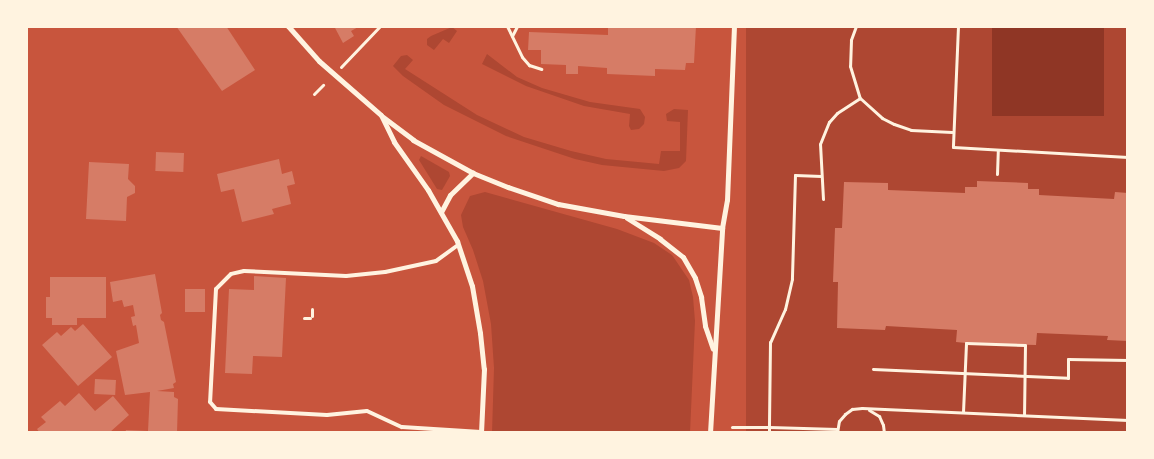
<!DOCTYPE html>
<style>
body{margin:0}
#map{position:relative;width:1154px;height:459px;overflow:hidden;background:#c8553d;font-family:Figtree,sans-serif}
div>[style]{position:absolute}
.green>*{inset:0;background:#ae4732;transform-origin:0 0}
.water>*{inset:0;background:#8f3625;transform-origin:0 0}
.building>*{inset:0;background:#d67c66;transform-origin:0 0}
.path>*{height:3px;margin:-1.5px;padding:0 1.5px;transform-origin:1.5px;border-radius:1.5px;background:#fff3e0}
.service>*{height:4px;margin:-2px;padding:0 2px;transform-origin:2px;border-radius:2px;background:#fff3e0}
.minor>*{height:5px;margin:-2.5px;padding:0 2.5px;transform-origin:2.5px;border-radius:2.5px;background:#fff3e0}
span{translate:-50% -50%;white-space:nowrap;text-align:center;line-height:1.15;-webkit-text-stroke:5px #fff3e0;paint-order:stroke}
.frame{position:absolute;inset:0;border:28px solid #fff3e0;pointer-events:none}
</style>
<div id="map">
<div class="green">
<i style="left:746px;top:26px;width:382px;height:407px"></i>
<i style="clip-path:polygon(452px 27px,457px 31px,449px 43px,443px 39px,434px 50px,427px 45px,427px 39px,431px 36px)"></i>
<i style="clip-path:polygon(487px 54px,517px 77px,542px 88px,590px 102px,640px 109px,645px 117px,644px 124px,639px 129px,631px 130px,629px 126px,630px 114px,584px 106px,526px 86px,482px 64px)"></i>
<i style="clip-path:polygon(407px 55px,413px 60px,405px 69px,477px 115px,524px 137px,571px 151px,606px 159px,659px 164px,661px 151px,680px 151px,680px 122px,667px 121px,666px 114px,674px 109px,688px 110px,686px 161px,679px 168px,664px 171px,602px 165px,575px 159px,506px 136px,444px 105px,403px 76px,393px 66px,401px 56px)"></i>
<i style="clip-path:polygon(421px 156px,449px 172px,450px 176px,442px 190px,437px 189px,419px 160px)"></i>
<i style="clip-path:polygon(485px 192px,617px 229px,654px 243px,672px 255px,689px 280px,693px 297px,695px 321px,690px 433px,492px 433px,494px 368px,491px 324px,483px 281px,473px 250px,463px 227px,461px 215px,470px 196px)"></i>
</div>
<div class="water">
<i style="left:992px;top:26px;width:112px;height:90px"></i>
</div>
<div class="building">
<i style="clip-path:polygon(176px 26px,226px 26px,255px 70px,222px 91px)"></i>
<i style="clip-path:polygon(334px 26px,360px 26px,351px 31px,354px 36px,343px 43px)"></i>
<i style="clip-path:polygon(608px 26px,696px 26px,694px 63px,686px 63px,685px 70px,655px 69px,655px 76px,607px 74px,607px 68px,578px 66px,578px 74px,566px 74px,566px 65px,541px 64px,541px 50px,528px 50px,529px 32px,608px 35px)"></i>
<i style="left:156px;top:152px;width:28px;height:19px;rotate:2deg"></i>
<i style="clip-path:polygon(279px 159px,282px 174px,292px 171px,295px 184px,287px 186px,291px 204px,272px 209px,274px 214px,242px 222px,234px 189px,221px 192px,217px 174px)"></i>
<i style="clip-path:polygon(89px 162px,129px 164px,128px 179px,135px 186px,135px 193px,127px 197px,126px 221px,86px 219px)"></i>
<i style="clip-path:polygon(977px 181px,1028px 183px,1028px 189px,1039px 189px,1039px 195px,1114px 199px,1115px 192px,1128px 193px,1128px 341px,1107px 340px,1108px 336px,1037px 333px,1036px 345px,966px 343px,956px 342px,957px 330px,886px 326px,885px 330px,837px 328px,838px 282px,833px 282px,835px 228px,842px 228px,844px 182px,888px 183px,888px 190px,965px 193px,965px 187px,977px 187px)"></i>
<i style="clip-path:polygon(155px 274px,162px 313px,160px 315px,161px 320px,164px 322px,176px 382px,173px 384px,174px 388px,157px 391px,174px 392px,174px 397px,178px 399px,177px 433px,125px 433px,126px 430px,148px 431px,150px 392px,125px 395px,116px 351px,139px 343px,136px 325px,133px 326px,131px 317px,135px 316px,133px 305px,124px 307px,122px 300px,113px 302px,110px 282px)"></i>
<i style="clip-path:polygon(254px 276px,286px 278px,282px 357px,253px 356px,252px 374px,225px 373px,229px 289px,254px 290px)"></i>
<i style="clip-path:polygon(50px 277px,106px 277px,106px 318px,77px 318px,77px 325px,52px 325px,52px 318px,46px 318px,46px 297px,50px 297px)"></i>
<i style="left:185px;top:289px;width:20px;height:23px"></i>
<i style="clip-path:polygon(83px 324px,112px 357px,78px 386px,42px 345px,57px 332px,61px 336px,71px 327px,75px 331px)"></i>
<i style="left:95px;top:379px;width:21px;height:15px;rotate:3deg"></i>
<i style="clip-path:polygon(79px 393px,95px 411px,113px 396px,129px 415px,109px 433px,40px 433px,37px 429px,46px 422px,41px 417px,60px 401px,65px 406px)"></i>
</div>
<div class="path">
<i style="left:507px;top:26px;width:34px;rotate:64deg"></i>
<i style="left:522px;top:57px;width:11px;rotate:49deg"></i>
<i style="left:529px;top:65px;width:13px;rotate:18deg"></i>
<i style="left:856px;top:26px;width:15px;rotate:110deg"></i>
<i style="left:851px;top:40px;width:26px;rotate:92deg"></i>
<i style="left:850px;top:66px;width:34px;rotate:73deg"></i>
<i style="left:860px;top:98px;width:30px;rotate:42deg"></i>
<i style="left:882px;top:118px;width:13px;rotate:27deg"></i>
<i style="left:894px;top:124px;width:18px;rotate:19deg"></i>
<i style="left:911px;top:130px;width:41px;rotate:2.8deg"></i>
<i style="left:958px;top:26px;width:121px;rotate:92.4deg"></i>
<i style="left:953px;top:147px;width:175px;rotate:3.3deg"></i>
<i style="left:512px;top:36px;width:11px;rotate:-63deg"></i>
<i style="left:341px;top:67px;width:57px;rotate:-46.4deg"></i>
<i style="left:314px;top:94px;width:13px;rotate:-45deg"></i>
<i style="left:997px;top:174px;width:24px;rotate:-88deg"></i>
<i style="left:821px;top:176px;width:26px;rotate:-178deg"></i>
<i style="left:795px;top:175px;width:104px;rotate:91.7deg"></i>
<i style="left:792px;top:279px;width:31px;rotate:103deg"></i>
<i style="left:785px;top:309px;width:36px;rotate:114deg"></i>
<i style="left:770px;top:342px;width:85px;rotate:90.7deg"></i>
<i style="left:769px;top:427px;width:68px;rotate:1.7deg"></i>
<i style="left:823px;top:199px;width:55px;rotate:-93.1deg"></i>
<i style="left:820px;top:144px;width:24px;rotate:-68deg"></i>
<i style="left:829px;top:122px;width:12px;rotate:-48deg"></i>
<i style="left:837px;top:113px;width:27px;rotate:-33deg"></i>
<i style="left:312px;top:316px;width:7px;rotate:-90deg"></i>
<i style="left:304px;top:318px;width:6px"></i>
<i style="left:873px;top:369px;width:195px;rotate:2.6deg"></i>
<i style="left:1068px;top:378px;width:19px;rotate:-90deg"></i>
<i style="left:1068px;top:359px;width:60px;rotate:1deg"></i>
<i style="left:869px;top:410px;width:12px;rotate:31deg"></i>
<i style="left:879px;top:416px;width:10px;rotate:66deg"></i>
<i style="left:883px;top:425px;width:8px;rotate:83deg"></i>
<i style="left:963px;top:412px;width:69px;rotate:-87.5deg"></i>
<i style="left:966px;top:343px;width:59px;rotate:1.9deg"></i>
<i style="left:1025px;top:345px;width:70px;rotate:90.8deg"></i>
<i style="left:732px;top:427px;width:37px"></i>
<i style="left:769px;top:427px;width:6px;rotate:90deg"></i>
<i style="left:837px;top:433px;width:12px;rotate:-81deg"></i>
<i style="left:839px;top:421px;width:9px;rotate:-49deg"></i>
<i style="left:845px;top:414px;width:9px;rotate:-36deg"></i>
<i style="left:852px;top:409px;width:10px;rotate:-6deg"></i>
<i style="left:862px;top:408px;width:266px;rotate:2.6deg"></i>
</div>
<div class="service">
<i style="left:458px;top:245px;width:27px;rotate:144deg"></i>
<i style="left:436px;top:261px;width:52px;rotate:167.8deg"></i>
<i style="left:385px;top:272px;width:39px;rotate:174deg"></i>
<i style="left:346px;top:276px;width:102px;rotate:-177.2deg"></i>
<i style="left:244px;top:271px;width:13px;rotate:167deg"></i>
<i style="left:231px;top:274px;width:21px;rotate:135deg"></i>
<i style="left:216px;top:289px;width:113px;rotate:93deg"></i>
<i style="left:210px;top:402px;width:9px;rotate:49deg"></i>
<i style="left:216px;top:409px;width:111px;rotate:3.1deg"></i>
<i style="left:327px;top:415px;width:40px;rotate:-5.7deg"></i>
<i style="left:367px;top:411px;width:38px;rotate:25deg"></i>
<i style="left:402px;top:427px;width:79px;rotate:3.6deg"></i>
</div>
<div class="minor">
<i style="left:288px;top:26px;width:47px;rotate:48.5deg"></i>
<i style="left:319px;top:61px;width:82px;rotate:41.1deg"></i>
<i style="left:381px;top:115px;width:30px;rotate:64deg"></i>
<i style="left:394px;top:142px;width:59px;rotate:54.7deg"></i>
<i style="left:428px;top:190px;width:59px;rotate:60.4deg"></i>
<i style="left:457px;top:241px;width:47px;rotate:71.6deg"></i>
<i style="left:472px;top:286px;width:48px;rotate:80.3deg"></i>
<i style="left:480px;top:333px;width:36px;rotate:84deg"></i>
<i style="left:484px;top:369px;width:64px;rotate:92.7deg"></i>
<i style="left:383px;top:117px;width:38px;rotate:37deg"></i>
<i style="left:413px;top:140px;width:68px;rotate:28.8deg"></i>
<i style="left:473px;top:173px;width:38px;rotate:22deg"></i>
<i style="left:508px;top:187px;width:53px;rotate:18.8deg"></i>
<i style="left:558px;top:204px;width:67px;rotate:10.3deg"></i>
<i style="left:624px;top:216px;width:99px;rotate:7deg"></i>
<i style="left:441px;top:212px;width:19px;rotate:-62deg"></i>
<i style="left:450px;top:195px;width:32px;rotate:-44deg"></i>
<i style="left:627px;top:218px;width:39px;rotate:32deg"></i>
<i style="left:660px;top:239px;width:29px;rotate:38deg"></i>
<i style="left:683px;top:257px;width:24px;rotate:60deg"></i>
<i style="left:695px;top:278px;width:20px;rotate:72deg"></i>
<i style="left:701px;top:297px;width:29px;rotate:82deg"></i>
<i style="left:705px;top:326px;width:24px;rotate:71deg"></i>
<i style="left:710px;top:433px;width:205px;rotate:-86.6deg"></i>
<i style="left:722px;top:228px;width:28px;rotate:-80deg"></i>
<i style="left:727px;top:200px;width:174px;rotate:-87.7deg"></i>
</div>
<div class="frame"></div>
</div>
